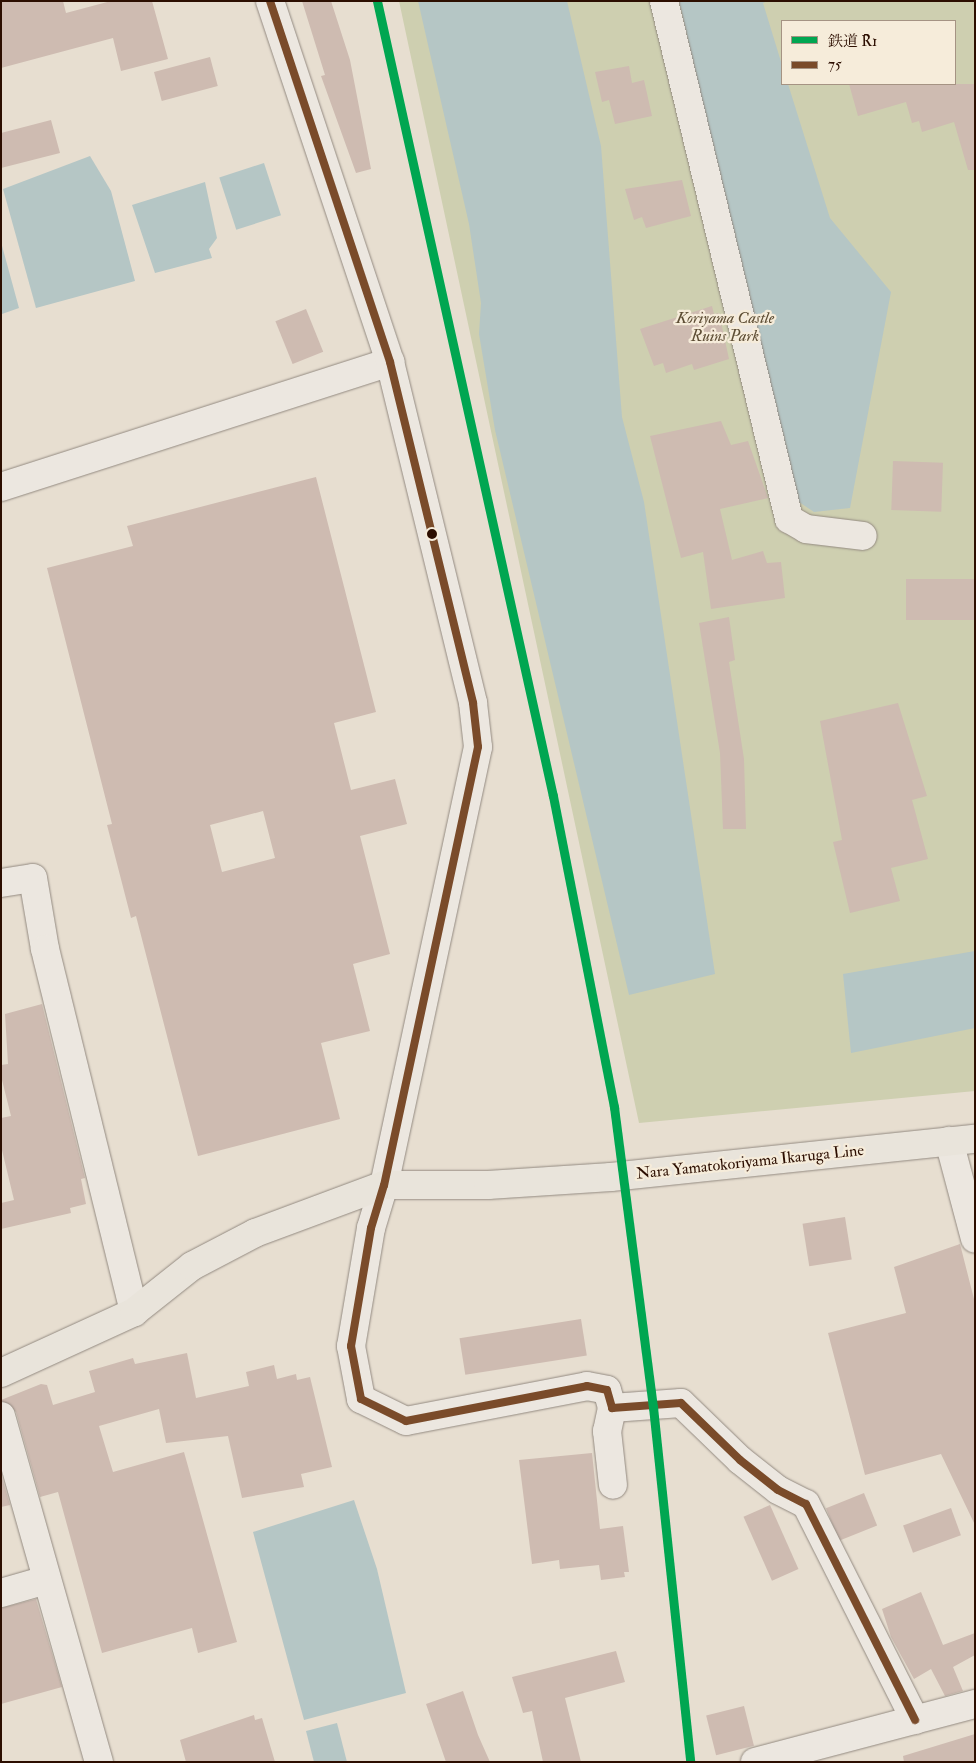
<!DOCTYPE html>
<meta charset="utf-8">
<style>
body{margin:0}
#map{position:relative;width:976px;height:1763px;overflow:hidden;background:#e7ded0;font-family:"IM FELL Double Pica","Noto Serif JP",serif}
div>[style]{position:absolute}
.green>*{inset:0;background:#cecfb0}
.water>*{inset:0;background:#b5c6c5;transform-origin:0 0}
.building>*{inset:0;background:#cebbb1;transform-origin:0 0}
.roads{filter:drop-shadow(0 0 1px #938a81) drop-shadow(0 0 1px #938a81)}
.minor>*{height:28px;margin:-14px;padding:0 14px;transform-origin:14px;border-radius:14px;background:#ece7e0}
.tertiary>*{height:28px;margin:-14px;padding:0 14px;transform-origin:14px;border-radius:14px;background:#ece7e0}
.primary>*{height:28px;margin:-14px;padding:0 14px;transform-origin:14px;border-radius:14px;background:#e9e4db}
.bus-1>*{height:8px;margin:-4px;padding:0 4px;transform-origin:4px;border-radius:4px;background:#7a4b2a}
.rail-1>*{height:9px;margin:-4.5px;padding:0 4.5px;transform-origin:4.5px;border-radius:4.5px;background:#00a651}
.dots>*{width:14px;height:14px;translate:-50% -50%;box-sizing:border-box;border:2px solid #f6ecda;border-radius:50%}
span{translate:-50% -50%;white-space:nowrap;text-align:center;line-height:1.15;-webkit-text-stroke:4.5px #f6ecda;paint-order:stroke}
.park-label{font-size:16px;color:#5d4d34;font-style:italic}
.street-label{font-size:16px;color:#2c0e00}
.frame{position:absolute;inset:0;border:2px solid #2c0e00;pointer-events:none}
.legend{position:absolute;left:781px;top:20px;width:175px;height:65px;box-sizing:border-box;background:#f6ecda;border:1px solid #a59383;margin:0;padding:6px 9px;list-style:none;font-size:15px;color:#2c0e00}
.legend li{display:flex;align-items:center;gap:10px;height:25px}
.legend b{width:25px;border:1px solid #a59383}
</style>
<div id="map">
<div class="green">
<i style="clip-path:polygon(evenodd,399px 1px,975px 1px,975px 1091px,639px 1123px,399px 1px,782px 21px,955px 21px,955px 84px,782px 84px,782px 21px)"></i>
</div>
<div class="water">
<i style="clip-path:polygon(418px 1px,567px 1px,601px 146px,622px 417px,644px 502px,715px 974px,629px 995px,495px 430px,479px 334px,481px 303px,469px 224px)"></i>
<i style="clip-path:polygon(679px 1px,768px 1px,763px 3px,782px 65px,782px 84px,788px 84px,830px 218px,891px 292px,850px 508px,814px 512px,793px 498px)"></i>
<i style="clip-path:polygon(90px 156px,111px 191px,135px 281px,36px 308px,3px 189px)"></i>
<i style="left:264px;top:163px;width:55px;height:47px;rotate:72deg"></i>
<i style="clip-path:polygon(205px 182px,217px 238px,209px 249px,212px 258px,155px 273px,132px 205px)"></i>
<i style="clip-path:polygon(1px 242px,19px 308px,2px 314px,1px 311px)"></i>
<i style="clip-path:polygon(975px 951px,975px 1028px,851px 1053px,843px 974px)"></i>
<i style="clip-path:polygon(354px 1500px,377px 1569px,406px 1693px,304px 1720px,253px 1532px)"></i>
<i style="clip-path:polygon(337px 1723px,347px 1762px,314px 1762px,306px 1731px)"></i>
</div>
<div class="building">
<i style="clip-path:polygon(1px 1px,63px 1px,66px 13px,111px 1px,152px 1px,168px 59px,121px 71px,113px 38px,1px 68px)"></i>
<i style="clip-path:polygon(302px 1px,331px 1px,350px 60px,371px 169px,356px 173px,321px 76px,325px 75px)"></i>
<i style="left:210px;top:57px;width:30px;height:58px;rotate:75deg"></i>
<i style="clip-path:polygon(629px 66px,632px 83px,644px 80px,652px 116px,615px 124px,609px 100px,602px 102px,595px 72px)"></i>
<i style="clip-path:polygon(849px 84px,975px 84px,975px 170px,968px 170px,954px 122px,922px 132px,919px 121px,912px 123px,906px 102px,858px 116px)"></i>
<i style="clip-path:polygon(51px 120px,60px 153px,1px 168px,1px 133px)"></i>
<i style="clip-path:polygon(682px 180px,691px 216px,646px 228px,642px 217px,634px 220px,625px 189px)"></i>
<i style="clip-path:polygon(712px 306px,714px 314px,719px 313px,729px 359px,694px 370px,692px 364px,666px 373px,663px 363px,654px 366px,640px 329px)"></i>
<i style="left:306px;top:309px;width:46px;height:33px;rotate:68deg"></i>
<i style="clip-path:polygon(721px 421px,731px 445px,748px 441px,768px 498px,720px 509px,732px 560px,763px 551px,767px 563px,781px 562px,785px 598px,711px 609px,703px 552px,681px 558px,650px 436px)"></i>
<i style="left:893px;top:461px;width:50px;height:49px;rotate:2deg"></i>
<i style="clip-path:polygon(evenodd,316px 477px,376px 712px,334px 723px,351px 790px,395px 779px,407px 824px,360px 836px,390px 954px,353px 964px,370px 1031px,321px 1043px,340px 1119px,198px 1156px,136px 916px,131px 918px,107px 825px,112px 824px,47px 568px,133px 546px,127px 526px,316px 477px,263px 811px,275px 858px,222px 872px,210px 825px,263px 811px)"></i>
<i style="left:975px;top:579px;width:41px;height:69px;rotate:90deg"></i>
<i style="clip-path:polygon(729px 617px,735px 660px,729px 662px,744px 759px,746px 829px,723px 829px,720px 753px,699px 623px)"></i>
<i style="clip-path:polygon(898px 703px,927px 796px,912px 800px,928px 859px,891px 868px,900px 901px,850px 913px,833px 842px,842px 840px,820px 721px)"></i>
<i style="clip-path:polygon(42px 1004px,85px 1178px,81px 1179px,86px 1204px,70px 1208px,71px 1213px,1px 1229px,1px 1203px,14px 1200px,1px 1146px,1px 1118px,11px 1116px,1px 1076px,1px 1065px,8px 1064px,5px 1014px)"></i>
<i style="left:845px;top:1217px;width:43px;height:43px;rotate:81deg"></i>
<i style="clip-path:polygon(960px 1244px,975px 1303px,975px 1525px,941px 1454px,865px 1475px,828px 1333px,906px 1313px,894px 1267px)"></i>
<i style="left:581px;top:1319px;width:37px;height:123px;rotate:81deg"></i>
<i style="clip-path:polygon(187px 1353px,196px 1398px,249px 1386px,246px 1372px,274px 1365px,277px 1379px,296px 1374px,297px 1380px,310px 1377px,332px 1467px,301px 1474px,304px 1487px,242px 1498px,228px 1436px,166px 1443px,159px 1409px,99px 1426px,113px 1472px,184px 1452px,237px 1642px,198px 1653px,192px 1628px,102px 1653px,58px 1492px,40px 1497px,16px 1412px,1px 1400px,41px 1384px,47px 1385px,53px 1405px,95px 1392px,89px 1371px,133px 1358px,135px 1364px)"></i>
<i style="clip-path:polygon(592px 1453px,600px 1529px,623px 1526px,629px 1572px,624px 1572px,625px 1577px,601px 1580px,599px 1565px,560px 1569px,559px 1560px,532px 1564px,519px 1460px)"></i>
<i style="clip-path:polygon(1px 1474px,10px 1505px,1px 1507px)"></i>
<i style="left:864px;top:1493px;width:35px;height:41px;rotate:68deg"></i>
<i style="left:770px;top:1505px;width:70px;height:29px;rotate:66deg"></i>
<i style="left:951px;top:1508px;width:29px;height:51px;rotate:70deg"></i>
<i style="clip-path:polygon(921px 1592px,943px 1645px,975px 1633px,975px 1655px,953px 1667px,963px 1691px,945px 1696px,931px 1669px,914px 1679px,891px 1637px,882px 1609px)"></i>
<i style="clip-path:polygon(36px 1599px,62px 1687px,1px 1704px,1px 1608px)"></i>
<i style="clip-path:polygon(616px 1651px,625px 1682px,565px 1698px,581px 1762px,543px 1762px,532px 1711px,523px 1713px,512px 1677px)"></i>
<i style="clip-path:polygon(463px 1691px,478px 1735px,490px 1762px,446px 1762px,426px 1704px)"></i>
<i style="left:744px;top:1706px;width:41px;height:39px;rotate:76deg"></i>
<i style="clip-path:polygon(254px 1715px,255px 1720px,262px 1718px,275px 1762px,186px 1762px,180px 1740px)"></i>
<i style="clip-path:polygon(975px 1734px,975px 1762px,904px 1762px,903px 1756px)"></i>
</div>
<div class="roads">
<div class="minor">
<i style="left:664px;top:1px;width:533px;rotate:76.43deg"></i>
<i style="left:789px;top:519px;width:20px;rotate:30deg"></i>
<i style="left:806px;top:529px;width:57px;rotate:7deg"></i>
<i style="left:1px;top:487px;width:409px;rotate:-17.8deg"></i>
<i style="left:1px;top:883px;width:32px;rotate:-9deg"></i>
<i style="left:33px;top:878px;width:72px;rotate:80.4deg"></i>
<i style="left:45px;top:949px;width:374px;rotate:76.2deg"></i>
<i style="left:949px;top:1141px;width:101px;rotate:75.1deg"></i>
<i style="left:384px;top:1185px;width:45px;rotate:106.8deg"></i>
<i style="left:371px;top:1228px;width:120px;rotate:99.6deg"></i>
<i style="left:351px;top:1346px;width:54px;rotate:79.3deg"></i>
<i style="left:361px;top:1399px;width:50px;rotate:26.1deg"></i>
<i style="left:406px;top:1421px;width:184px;rotate:-10.9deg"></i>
<i style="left:587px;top:1386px;width:20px;rotate:11deg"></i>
<i style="left:607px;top:1390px;width:19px;rotate:74deg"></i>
<i style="left:612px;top:1408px;width:69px;rotate:-4.1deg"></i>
<i style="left:681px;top:1403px;width:82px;rotate:44deg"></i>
<i style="left:740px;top:1460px;width:48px;rotate:38.3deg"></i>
<i style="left:778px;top:1490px;width:31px;rotate:27deg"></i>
<i style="left:806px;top:1504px;width:242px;rotate:63.2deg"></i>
<i style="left:612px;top:1408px;width:24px;rotate:102deg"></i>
<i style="left:607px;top:1431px;width:54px;rotate:83.7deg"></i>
<i style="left:1px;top:1416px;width:360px;rotate:74.2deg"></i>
<i style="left:1px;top:1593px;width:47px;rotate:-16.1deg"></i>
<i style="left:755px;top:1762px;width:228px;rotate:-14.8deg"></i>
</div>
<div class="tertiary">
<i style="left:270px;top:1px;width:380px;rotate:71.6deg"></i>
<i style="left:390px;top:362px;width:351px;rotate:76.3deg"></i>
<i style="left:473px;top:703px;width:44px;rotate:83.5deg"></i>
<i style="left:478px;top:747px;width:448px;rotate:102.1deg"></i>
</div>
<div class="primary">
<i style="left:1px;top:1373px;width:146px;rotate:-24.6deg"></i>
<i style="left:134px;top:1312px;width:74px;rotate:-38.4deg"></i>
<i style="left:192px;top:1266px;width:71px;rotate:-27.6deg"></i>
<i style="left:255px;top:1233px;width:138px;rotate:-20.4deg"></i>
<i style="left:384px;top:1185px;width:104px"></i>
<i style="left:488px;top:1185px;width:123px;rotate:-3.7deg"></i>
<i style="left:611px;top:1177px;width:366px;rotate:-6deg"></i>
</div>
</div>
<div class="bus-1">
<i style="left:270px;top:1px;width:380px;rotate:71.6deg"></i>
<i style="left:390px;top:362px;width:351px;rotate:76.3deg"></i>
<i style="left:473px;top:703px;width:44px;rotate:83.5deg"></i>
<i style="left:478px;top:747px;width:448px;rotate:102.1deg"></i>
<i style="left:384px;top:1185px;width:45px;rotate:106.8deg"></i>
<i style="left:371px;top:1228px;width:120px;rotate:99.6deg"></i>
<i style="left:351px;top:1346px;width:54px;rotate:79.3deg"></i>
<i style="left:361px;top:1399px;width:50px;rotate:26.1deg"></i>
<i style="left:406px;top:1421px;width:184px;rotate:-10.9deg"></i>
<i style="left:587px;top:1386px;width:20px;rotate:11deg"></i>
<i style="left:607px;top:1390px;width:19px;rotate:74deg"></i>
<i style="left:612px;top:1408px;width:69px;rotate:-4.1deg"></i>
<i style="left:681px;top:1403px;width:82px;rotate:44deg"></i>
<i style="left:740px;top:1460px;width:48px;rotate:38.3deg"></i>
<i style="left:778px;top:1490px;width:31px;rotate:27deg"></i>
<i style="left:806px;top:1504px;width:242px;rotate:63.2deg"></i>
</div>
<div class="rail-1">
<i style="left:377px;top:1px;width:814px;rotate:77.52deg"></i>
<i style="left:553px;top:796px;width:317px;rotate:78.9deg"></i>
<i style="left:614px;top:1107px;width:303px;rotate:82.6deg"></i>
<i style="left:653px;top:1407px;width:357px;rotate:84deg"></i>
</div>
<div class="dots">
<i style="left:432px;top:534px;background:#2c0e00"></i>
</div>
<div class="park-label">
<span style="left:725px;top:327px">Koriyama Castle<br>Ruins Park</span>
</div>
<div class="street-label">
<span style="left:750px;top:1162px;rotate:-6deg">Nara Yamatokoriyama Ikaruga Line</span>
</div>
<div class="frame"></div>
<ul class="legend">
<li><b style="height:6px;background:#00a651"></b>鉄道 R1</li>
<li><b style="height:6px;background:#7a4b2a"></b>75</li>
</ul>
</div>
